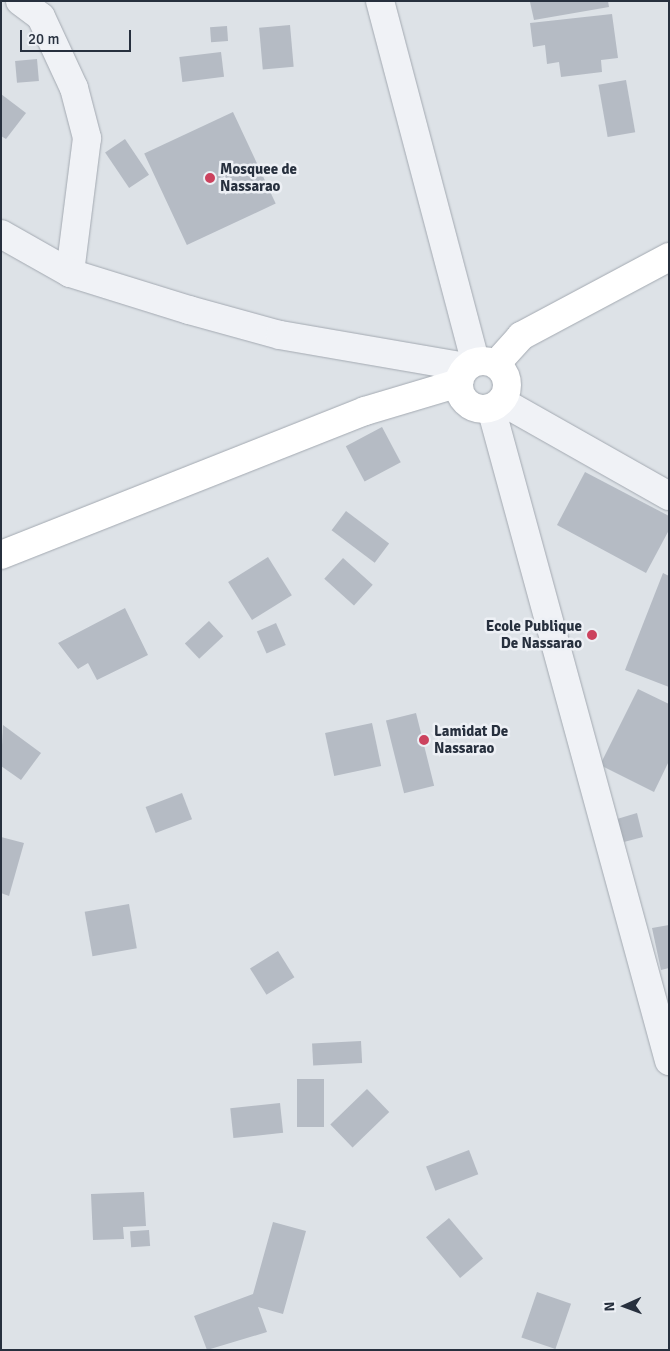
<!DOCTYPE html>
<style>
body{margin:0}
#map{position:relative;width:670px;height:1351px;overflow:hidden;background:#dde2e7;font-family:Signika,sans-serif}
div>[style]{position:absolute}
.building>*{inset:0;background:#b5bbc4;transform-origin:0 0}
.roads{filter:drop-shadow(0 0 1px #a3a9b1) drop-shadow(0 0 1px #a3a9b1)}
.street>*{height:28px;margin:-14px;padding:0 14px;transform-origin:14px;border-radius:14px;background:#f0f2f6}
.secondary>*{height:28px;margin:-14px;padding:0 14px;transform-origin:14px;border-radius:14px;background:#fff}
.secondary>.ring{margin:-14px;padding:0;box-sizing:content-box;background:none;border:28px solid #fff;border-radius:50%}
.dots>*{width:14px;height:14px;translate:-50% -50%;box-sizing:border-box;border:2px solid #edf0f5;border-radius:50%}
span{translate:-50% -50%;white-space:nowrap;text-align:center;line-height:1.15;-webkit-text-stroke:5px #edf0f5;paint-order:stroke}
.poi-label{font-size:15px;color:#27303e;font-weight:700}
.left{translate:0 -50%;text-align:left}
.right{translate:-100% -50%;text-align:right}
.frame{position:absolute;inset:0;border:2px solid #27303e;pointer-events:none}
.north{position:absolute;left:600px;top:1281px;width:50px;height:50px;-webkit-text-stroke:4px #edf0f5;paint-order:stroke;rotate:268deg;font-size:14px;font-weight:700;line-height:20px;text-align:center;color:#27303e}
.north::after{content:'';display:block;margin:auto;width:18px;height:22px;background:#27303e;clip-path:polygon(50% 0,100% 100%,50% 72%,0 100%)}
.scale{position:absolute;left:20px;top:30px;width:111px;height:22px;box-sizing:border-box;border:2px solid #27303e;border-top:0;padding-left:6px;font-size:15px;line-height:18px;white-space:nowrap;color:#27303e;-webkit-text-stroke:4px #edf0f5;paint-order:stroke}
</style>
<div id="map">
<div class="building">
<i style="clip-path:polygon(608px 1px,609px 7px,534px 20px,530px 2px)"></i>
<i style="clip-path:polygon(612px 14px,618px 58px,601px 60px,602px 72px,561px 77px,559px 62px,547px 64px,545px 45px,533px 47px,530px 23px)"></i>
<i style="left:290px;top:25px;width:42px;height:31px;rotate:85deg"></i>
<i style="left:227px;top:26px;width:15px;height:17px;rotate:86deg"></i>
<i style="left:221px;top:52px;width:25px;height:42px;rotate:83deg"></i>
<i style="left:37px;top:59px;width:22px;height:22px;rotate:85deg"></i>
<i style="left:626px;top:80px;width:53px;height:28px;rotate:80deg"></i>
<i style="clip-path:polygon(1px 94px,26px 113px,6px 139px,1px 136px)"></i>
<i style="left:233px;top:112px;width:101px;height:98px;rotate:65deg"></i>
<i style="left:125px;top:139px;width:43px;height:24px;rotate:56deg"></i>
<i style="left:382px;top:427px;width:40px;height:41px;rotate:62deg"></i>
<i style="clip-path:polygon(585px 472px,669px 516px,669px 530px,646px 573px,557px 525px)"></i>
<i style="left:346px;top:511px;width:54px;height:24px;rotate:37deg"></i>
<i style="left:268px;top:557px;width:45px;height:47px;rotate:58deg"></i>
<i style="left:343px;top:558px;width:40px;height:28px;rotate:42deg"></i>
<i style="clip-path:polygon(663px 573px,669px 576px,669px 687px,625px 670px)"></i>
<i style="clip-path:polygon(125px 608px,148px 655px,97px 680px,88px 663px,78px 669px,58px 643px)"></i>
<i style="left:209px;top:621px;width:21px;height:33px;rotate:47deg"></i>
<i style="left:276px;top:623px;width:24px;height:21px;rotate:66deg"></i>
<i style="clip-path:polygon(638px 689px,669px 704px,669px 761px,654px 792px,600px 765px)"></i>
<i style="left:416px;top:713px;width:75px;height:31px;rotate:76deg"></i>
<i style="left:372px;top:723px;width:44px;height:48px;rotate:78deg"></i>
<i style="clip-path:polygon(3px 725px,41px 753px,21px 780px,1px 766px)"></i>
<i style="left:182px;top:793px;width:28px;height:39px;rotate:69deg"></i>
<i style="clip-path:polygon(637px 813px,643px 837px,620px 843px,617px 819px)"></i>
<i style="clip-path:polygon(1px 837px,24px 843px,9px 896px,1px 893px)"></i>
<i style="left:129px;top:904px;width:45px;height:45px;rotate:80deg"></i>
<i style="clip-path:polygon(669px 925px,669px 968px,661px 970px,652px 928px)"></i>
<i style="left:278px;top:951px;width:31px;height:33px;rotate:58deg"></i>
<i style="left:361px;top:1041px;width:22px;height:49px;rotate:87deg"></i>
<i style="left:324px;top:1079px;width:48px;height:27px;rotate:90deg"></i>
<i style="left:367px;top:1089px;width:32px;height:51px;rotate:46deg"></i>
<i style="left:280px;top:1103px;width:30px;height:50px;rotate:84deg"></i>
<i style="left:469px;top:1150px;width:26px;height:46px;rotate:69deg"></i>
<i style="clip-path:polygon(144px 1192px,146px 1226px,123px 1227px,124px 1239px,93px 1240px,91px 1194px)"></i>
<i style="left:449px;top:1218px;width:53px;height:30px;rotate:50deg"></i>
<i style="clip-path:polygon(273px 1222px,306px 1231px,283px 1314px,258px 1307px,267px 1332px,207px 1350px,194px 1316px,253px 1294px)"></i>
<i style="left:149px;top:1230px;width:16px;height:19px;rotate:86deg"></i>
<i style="left:537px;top:1292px;width:36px;height:48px;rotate:19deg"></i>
</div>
<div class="roads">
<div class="street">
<i style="left:20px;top:1px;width:26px;rotate:37deg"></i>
<i style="left:41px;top:17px;width:78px;rotate:65.1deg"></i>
<i style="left:74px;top:88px;width:52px;rotate:75.4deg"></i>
<i style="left:87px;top:138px;width:136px;rotate:97.2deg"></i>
<i style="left:380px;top:1px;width:372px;rotate:75.2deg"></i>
<i style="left:1px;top:234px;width:79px;rotate:29.5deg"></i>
<i style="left:70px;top:273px;width:125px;rotate:17.3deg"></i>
<i style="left:189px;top:310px;width:94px;rotate:15.4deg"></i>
<i style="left:280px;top:335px;width:188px;rotate:9.8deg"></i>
<i style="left:501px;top:401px;width:193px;rotate:29.5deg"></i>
<i style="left:491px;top:408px;width:677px;rotate:74.75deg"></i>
</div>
<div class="secondary">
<i class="ring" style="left:459px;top:361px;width:20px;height:20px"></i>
<i style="left:496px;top:364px;width:38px;rotate:-48deg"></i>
<i style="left:521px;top:336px;width:168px;rotate:-28.1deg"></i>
<i style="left:1px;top:555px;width:391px;rotate:-21.6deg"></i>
<i style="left:365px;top:411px;width:98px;rotate:-16.6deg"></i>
</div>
</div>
<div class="dots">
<i style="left:210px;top:178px;background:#cc425e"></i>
<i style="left:592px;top:635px;background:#cc425e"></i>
<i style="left:424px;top:740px;background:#cc425e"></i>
</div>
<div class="poi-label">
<span class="left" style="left:220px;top:178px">Mosquee de<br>Nassarao</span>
<span class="right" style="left:582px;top:635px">Ecole Publique<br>De Nassarao</span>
<span class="left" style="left:434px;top:740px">Lamidat De<br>Nassarao</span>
</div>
<div class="frame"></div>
<div class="north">N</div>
<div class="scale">20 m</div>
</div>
